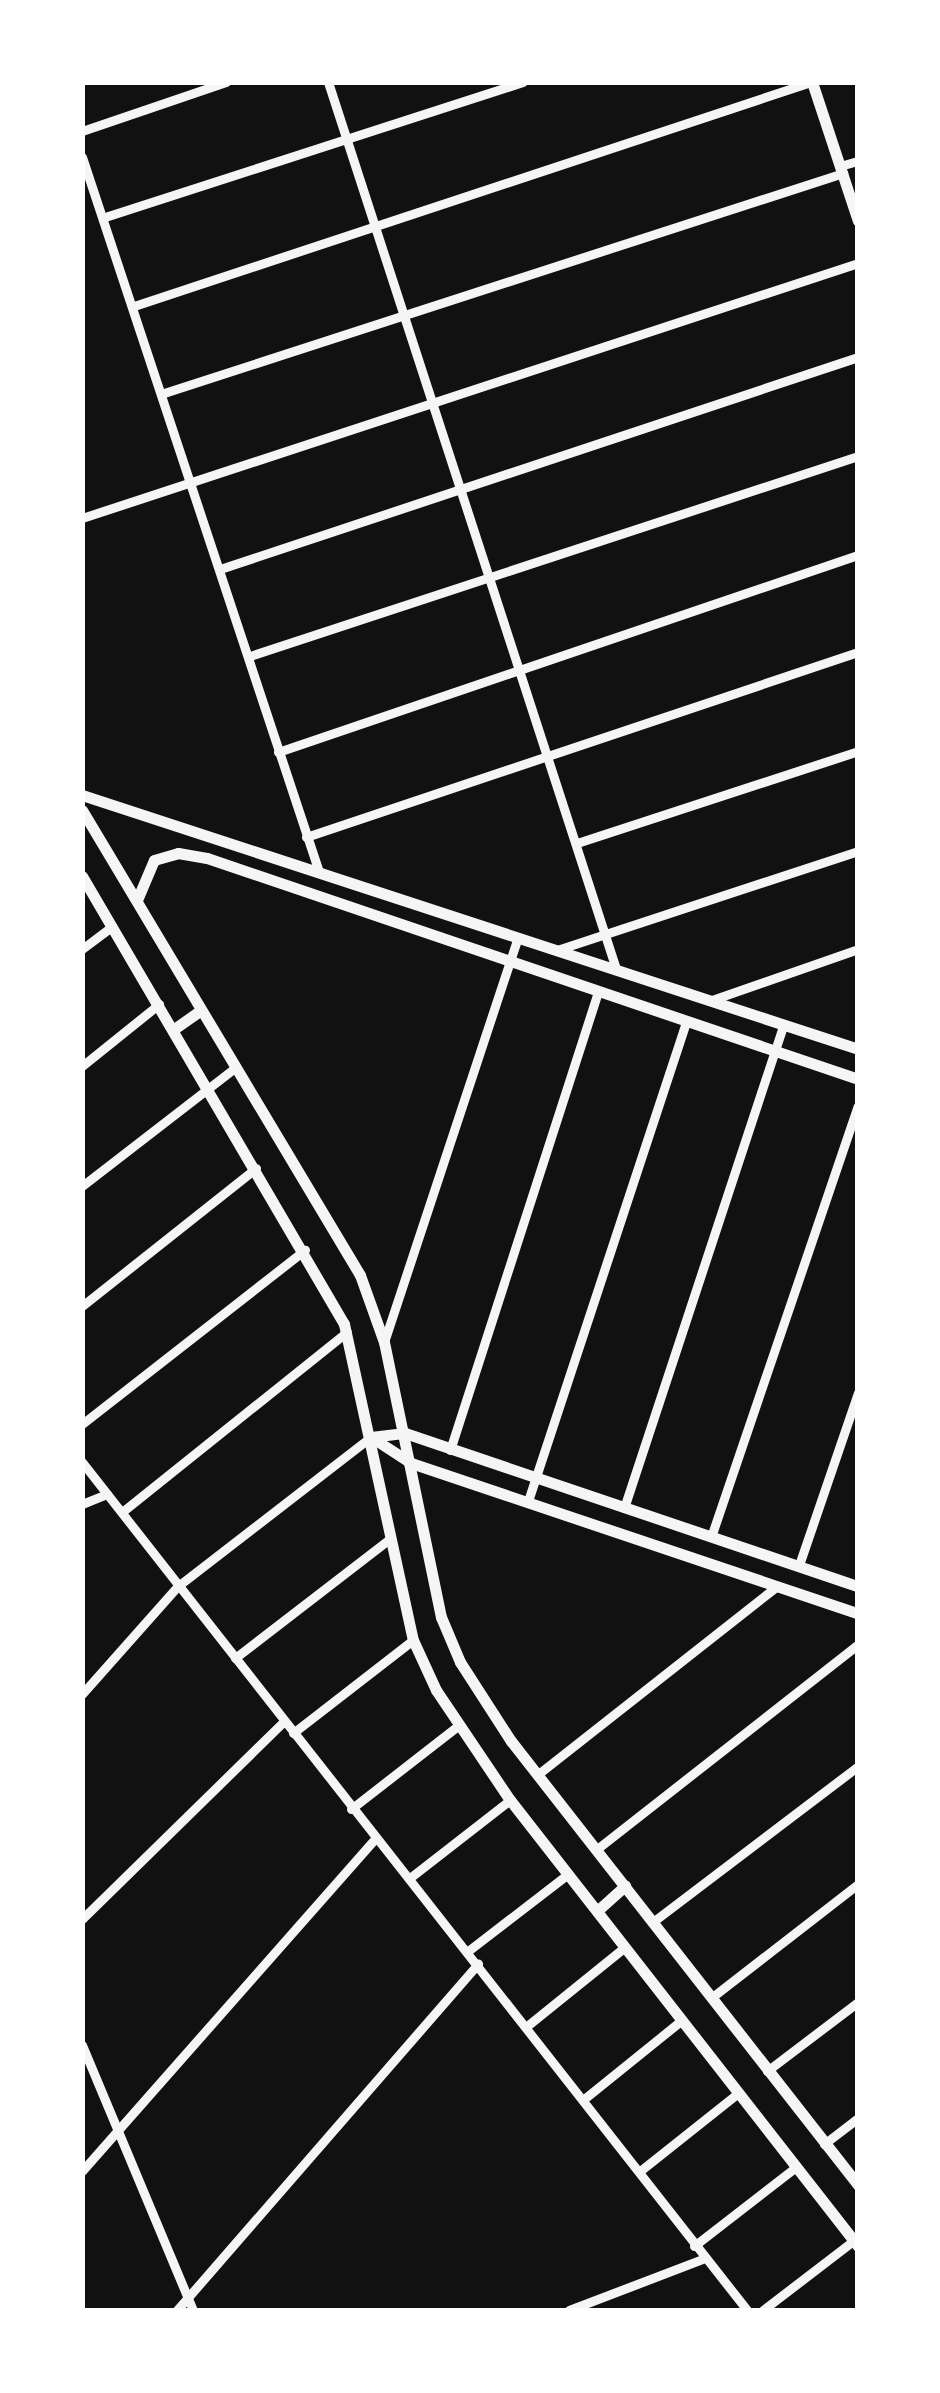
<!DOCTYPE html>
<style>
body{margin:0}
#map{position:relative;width:940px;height:2393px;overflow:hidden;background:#111;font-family:"Alegreya Sans",sans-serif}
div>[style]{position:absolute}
.minor>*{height:9px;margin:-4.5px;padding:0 4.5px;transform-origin:4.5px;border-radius:4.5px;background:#f5f5f5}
.tertiary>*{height:11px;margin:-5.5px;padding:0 5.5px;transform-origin:5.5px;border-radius:5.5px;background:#f5f5f5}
span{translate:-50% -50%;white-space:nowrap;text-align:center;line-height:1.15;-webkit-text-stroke:9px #fff;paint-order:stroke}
.frame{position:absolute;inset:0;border:85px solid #fff;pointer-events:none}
</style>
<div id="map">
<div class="minor">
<i style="left:328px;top:82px;width:933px;rotate:72.01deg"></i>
<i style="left:82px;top:131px;width:152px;rotate:-18.8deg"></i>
<i style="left:82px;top:157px;width:753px;rotate:71.66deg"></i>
<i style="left:840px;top:166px;width:19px;rotate:-16deg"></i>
<i style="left:105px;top:217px;width:439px;rotate:-17.9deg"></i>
<i style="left:134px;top:306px;width:713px;rotate:-18.31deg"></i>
<i style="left:164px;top:393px;width:714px;rotate:-17.95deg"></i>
<i style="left:82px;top:518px;width:817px;rotate:-18.19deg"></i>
<i style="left:220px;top:569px;width:672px;rotate:-18.38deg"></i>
<i style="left:250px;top:656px;width:640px;rotate:-18.21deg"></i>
<i style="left:278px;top:752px;width:613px;rotate:-18.76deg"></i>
<i style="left:306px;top:837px;width:582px;rotate:-18.53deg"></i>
<i style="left:577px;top:843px;width:296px;rotate:-18.1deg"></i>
<i style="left:82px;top:949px;width:38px;rotate:-37deg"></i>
<i style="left:557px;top:950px;width:317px;rotate:-18.2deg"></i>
<i style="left:709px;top:1001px;width:158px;rotate:-19.2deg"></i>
<i style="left:82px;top:1066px;width:99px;rotate:-38.8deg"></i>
<i style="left:82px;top:1186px;width:195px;rotate:-37.7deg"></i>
<i style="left:82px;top:1306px;width:222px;rotate:-38.4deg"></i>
<i style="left:384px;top:1342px;width:426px;rotate:-71.7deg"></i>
<i style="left:82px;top:1424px;width:283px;rotate:-38deg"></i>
<i style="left:450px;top:1450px;width:480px;rotate:-72.1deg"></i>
<i style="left:82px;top:1462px;width:1078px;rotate:51.9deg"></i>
<i style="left:528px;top:1501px;width:504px;rotate:-71.74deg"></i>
<i style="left:82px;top:1504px;width:27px;rotate:-22deg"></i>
<i style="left:624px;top:1508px;width:508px;rotate:-71.74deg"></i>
<i style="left:122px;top:1512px;width:288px;rotate:-38.7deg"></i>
<i style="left:711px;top:1537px;width:455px;rotate:-71.2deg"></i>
<i style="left:799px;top:1565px;width:182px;rotate:-71.1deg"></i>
<i style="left:235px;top:1658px;width:197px;rotate:-37.6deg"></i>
<i style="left:82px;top:1694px;width:144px;rotate:-48.4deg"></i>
<i style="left:178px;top:1586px;width:244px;rotate:-37.7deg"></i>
<i style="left:293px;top:1733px;width:152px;rotate:-37.8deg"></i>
<i style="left:537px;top:1775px;width:305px;rotate:-38.2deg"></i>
<i style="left:351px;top:1809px;width:137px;rotate:-37.9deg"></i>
<i style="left:597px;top:1849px;width:332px;rotate:-38.1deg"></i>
<i style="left:411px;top:1877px;width:125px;rotate:-37.9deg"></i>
<i style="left:82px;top:1919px;width:281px;rotate:-44.4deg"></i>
<i style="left:654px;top:1921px;width:256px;rotate:-37.2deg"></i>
<i style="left:468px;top:1951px;width:126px;rotate:-37.6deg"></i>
<i style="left:711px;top:1998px;width:186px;rotate:-37.8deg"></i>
<i style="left:527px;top:2026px;width:126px;rotate:-38.9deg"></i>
<i style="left:82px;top:2045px;width:287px;rotate:67.3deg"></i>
<i style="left:767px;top:2071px;width:114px;rotate:-37.2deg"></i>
<i style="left:584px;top:2099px;width:126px;rotate:-38.9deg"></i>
<i style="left:824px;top:2144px;width:43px;rotate:-37.4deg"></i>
<i style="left:82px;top:2171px;width:443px;rotate:-48.6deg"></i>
<i style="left:640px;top:2171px;width:125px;rotate:-38.5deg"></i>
<i style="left:694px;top:2246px;width:129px;rotate:-37.8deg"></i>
<i style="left:177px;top:2310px;width:459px;rotate:-49deg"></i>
<i style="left:569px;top:2310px;width:146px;rotate:-20.9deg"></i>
<i style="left:763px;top:2310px;width:113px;rotate:-37.5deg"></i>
</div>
<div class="tertiary">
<i style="left:812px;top:82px;width:146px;rotate:71.7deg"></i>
<i style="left:82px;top:795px;width:817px;rotate:18.12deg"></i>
<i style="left:82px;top:810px;width:542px;rotate:59.13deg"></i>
<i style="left:360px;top:1275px;width:71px;rotate:70.3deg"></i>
<i style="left:384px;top:1342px;width:281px;rotate:78.3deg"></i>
<i style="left:441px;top:1617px;width:49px;rotate:67.1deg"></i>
<i style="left:460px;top:1662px;width:94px;rotate:57.2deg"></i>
<i style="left:511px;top:1741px;width:564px;rotate:51.99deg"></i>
<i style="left:82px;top:876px;width:519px;rotate:59.68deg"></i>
<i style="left:344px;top:1324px;width:323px;rotate:77.7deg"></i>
<i style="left:413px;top:1640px;width:55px;rotate:65.3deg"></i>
<i style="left:436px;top:1690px;width:133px;rotate:56.1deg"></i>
<i style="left:510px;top:1800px;width:566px;rotate:52.04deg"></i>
<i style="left:137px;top:900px;width:43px;rotate:-67deg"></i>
<i style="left:154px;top:860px;width:25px;rotate:-16deg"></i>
<i style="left:178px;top:853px;width:29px;rotate:10deg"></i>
<i style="left:207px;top:858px;width:687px;rotate:18.75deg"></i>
<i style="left:174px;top:1029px;width:33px;rotate:-35deg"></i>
<i style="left:371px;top:1437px;width:48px;rotate:33deg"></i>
<i style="left:411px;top:1463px;width:471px;rotate:18.6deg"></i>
<i style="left:371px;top:1437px;width:34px;rotate:-7deg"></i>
<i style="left:405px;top:1433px;width:478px;rotate:18.7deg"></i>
<i style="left:597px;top:1911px;width:38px;rotate:-42deg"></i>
</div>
<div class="frame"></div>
</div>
